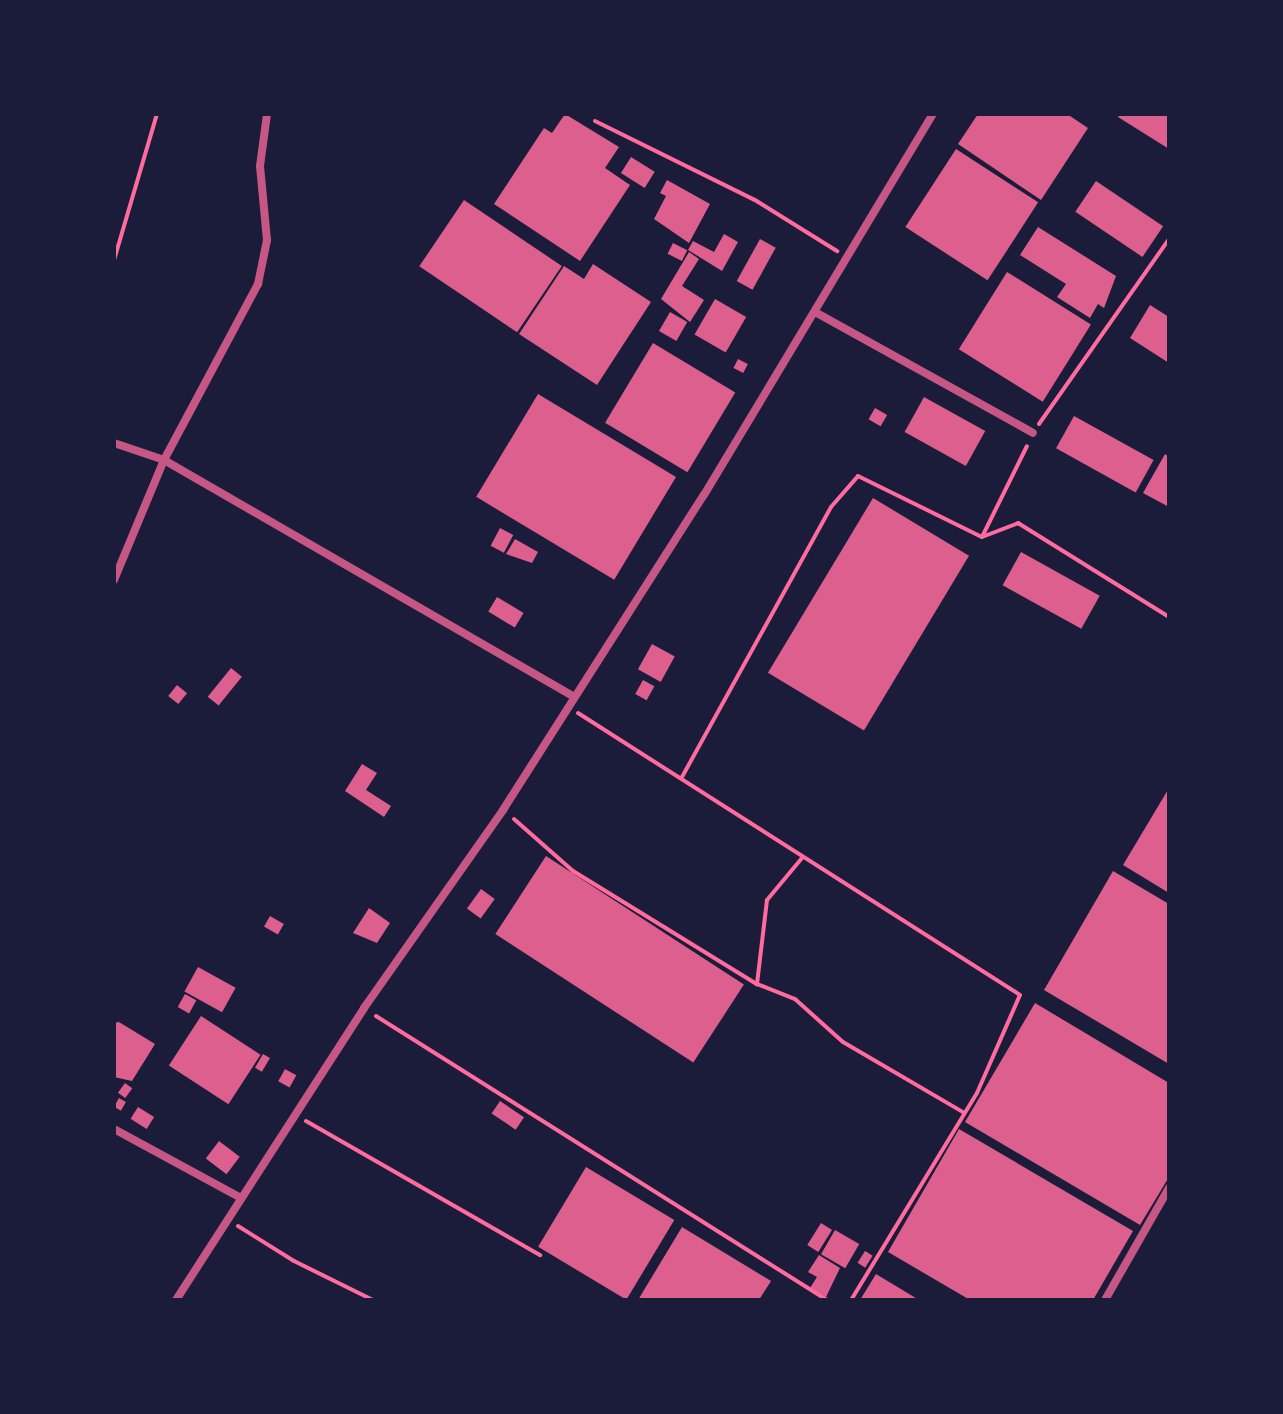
<!DOCTYPE html>
<style>
body{margin:0}
#map{position:relative;width:1283px;height:1414px;overflow:hidden;background:#1b1b3a;font-family:"PT Sans",sans-serif}
div>[style]{position:absolute}
.building>*{inset:0;background:#dd5f8e;transform-origin:0 0}
.path>*{height:4px;margin:-2px;padding:0 2px;transform-origin:2px;border-radius:2px;background:#ff6b9d}
.minor>*{height:8px;margin:-4px;padding:0 4px;transform-origin:4px;border-radius:4px;background:#c65784}
span{translate:-50% -50%;white-space:nowrap;text-align:center;line-height:1.15;-webkit-text-stroke:8px #1b1b3a;paint-order:stroke}
.frame{position:absolute;inset:0;border:116px solid #1b1b3a;pointer-events:none}
</style>
<div id="map">
<div class="building">
<i style="clip-path:polygon(565px 114px,619px 147px,605px 168px,630px 185px,580px 261px,494px 204px,544px 128px,552px 133px)"></i>
<i style="clip-path:polygon(978px 114px,1067px 114px,1088px 128px,1041px 200px,958px 144px)"></i>
<i style="clip-path:polygon(1120px 114px,1169px 114px,1169px 149px,1118px 117px)"></i>
<i style="left:956px;top:149px;width:98px;height:93px;rotate:33deg"></i>
<i style="left:631px;top:157px;width:28px;height:19px;rotate:32deg"></i>
<i style="clip-path:polygon(667px 180px,710px 204px,689px 243px,654px 219px,666px 196px,660px 193px)"></i>
<i style="left:1096px;top:181px;width:81px;height:37px;rotate:34deg"></i>
<i style="left:464px;top:200px;width:118px;height:80px;rotate:34deg"></i>
<i style="clip-path:polygon(1038px 227px,1116px 276px,1104px 308px,1098px 304px,1090px 318px,1057px 297px,1066px 284px,1020px 255px)"></i>
<i style="clip-path:polygon(724px 234px,738px 242px,722px 271px,688px 250px,693px 241px,714px 252px)"></i>
<i style="left:760px;top:239px;width:18px;height:48px;rotate:29deg"></i>
<i style="left:673px;top:243px;width:16px;height:12px;rotate:27deg"></i>
<i style="clip-path:polygon(689px 252px,699px 259px,682px 286px,704px 300px,690px 322px,661px 299px)"></i>
<i style="clip-path:polygon(593px 264px,651px 302px,597px 385px,519px 334px,564px 266px,584px 279px)"></i>
<i style="left:1007px;top:272px;width:99px;height:91px;rotate:32deg"></i>
<i style="left:715px;top:299px;width:36px;height:41px;rotate:30deg"></i>
<i style="clip-path:polygon(1150px 305px,1169px 317px,1169px 363px,1130px 338px)"></i>
<i style="left:670px;top:312px;width:20px;height:22px;rotate:30deg"></i>
<i style="left:653px;top:343px;width:96px;height:93px;rotate:31deg"></i>
<i style="left:738px;top:359px;width:11px;height:10px;rotate:27deg"></i>
<i style="left:538px;top:394px;width:161px;height:120px;rotate:31deg"></i>
<i style="left:924px;top:397px;width:70px;height:40px;rotate:29deg"></i>
<i style="left:875px;top:408px;width:14px;height:13px;rotate:30deg"></i>
<i style="left:1074px;top:416px;width:91px;height:37px;rotate:29deg"></i>
<i style="clip-path:polygon(1165px 454px,1169px 457px,1169px 507px,1143px 493px)"></i>
<i style="left:873px;top:498px;width:112px;height:204px;rotate:31deg"></i>
<i style="left:500px;top:528px;width:15px;height:20px;rotate:28deg"></i>
<i style="clip-path:polygon(515px 539px,538px 552px,532px 563px,506px 554px)"></i>
<i style="left:1021px;top:552px;width:90px;height:38px;rotate:29deg"></i>
<i style="left:497px;top:597px;width:31px;height:17px;rotate:31deg"></i>
<i style="left:652px;top:644px;width:26px;height:29px;rotate:29deg"></i>
<i style="left:231px;top:668px;width:14px;height:37px;rotate:39deg"></i>
<i style="left:643px;top:680px;width:13px;height:16px;rotate:29deg"></i>
<i style="left:177px;top:685px;width:13px;height:14px;rotate:39deg"></i>
<i style="clip-path:polygon(362px 764px,377px 773px,366px 790px,391px 806px,384px 817px,345px 791px)"></i>
<i style="clip-path:polygon(1169px 788px,1169px 893px,1123px 865px)"></i>
<i style="left:546px;top:856px;width:236px;height:93px;rotate:33deg"></i>
<i style="clip-path:polygon(1113px 871px,1169px 904px,1169px 1064px,1044px 990px)"></i>
<i style="left:481px;top:889px;width:17px;height:24px;rotate:36deg"></i>
<i style="clip-path:polygon(369px 908px,390px 923px,377px 943px,353px 933px)"></i>
<i style="left:270px;top:916px;width:16px;height:12px;rotate:30deg"></i>
<i style="left:198px;top:967px;width:43px;height:28px;rotate:29deg"></i>
<i style="left:185px;top:994px;width:13px;height:15px;rotate:29deg"></i>
<i style="clip-path:polygon(1035px 1003px,1169px 1083px,1169px 1177px,1140px 1225px,965px 1122px)"></i>
<i style="left:201px;top:1016px;width:71px;height:59px;rotate:33deg"></i>
<i style="clip-path:polygon(119px 1022px,155px 1044px,132px 1081px,114px 1077px,114px 1023px)"></i>
<i style="left:263px;top:1054px;width:8px;height:16px;rotate:30deg"></i>
<i style="left:285px;top:1069px;width:13px;height:14px;rotate:29deg"></i>
<i style="left:125px;top:1083px;width:9px;height:12px;rotate:36deg"></i>
<i style="left:119px;top:1098px;width:8px;height:10px;rotate:30deg"></i>
<i style="left:500px;top:1101px;width:29px;height:15px;rotate:34deg"></i>
<i style="left:138px;top:1107px;width:19px;height:14px;rotate:32deg"></i>
<i style="clip-path:polygon(959px 1129px,1133px 1231px,1093px 1300px,970px 1300px,888px 1252px)"></i>
<i style="left:219px;top:1141px;width:26px;height:22px;rotate:37deg"></i>
<i style="left:586px;top:1167px;width:103px;height:93px;rotate:31deg"></i>
<i style="left:821px;top:1223px;width:13px;height:26px;rotate:32deg"></i>
<i style="clip-path:polygon(682px 1227px,771px 1281px,759px 1300px,638px 1300px)"></i>
<i style="left:835px;top:1230px;width:28px;height:28px;rotate:30deg"></i>
<i style="left:865px;top:1251px;width:9px;height:14px;rotate:32deg"></i>
<i style="clip-path:polygon(819px 1255px,840px 1268px,826px 1297px,810px 1288px,817px 1277px,808px 1272px)"></i>
<i style="clip-path:polygon(876px 1274px,919px 1300px,860px 1300px)"></i>
</div>
<div class="path">
<i style="left:595px;top:121px;width:178px;rotate:26.3deg"></i>
<i style="left:755px;top:200px;width:97px;rotate:31.9deg"></i>
<i style="left:114px;top:260px;width:152px;rotate:-73.6deg"></i>
<i style="left:1039px;top:424px;width:226px;rotate:-54.9deg"></i>
<i style="left:983px;top:535px;width:99px;rotate:-63.7deg"></i>
<i style="left:578px;top:713px;width:524px;rotate:32.54deg"></i>
<i style="left:1020px;top:995px;width:107px;rotate:113.7deg"></i>
<i style="left:977px;top:1093px;width:242px;rotate:121.3deg"></i>
<i style="left:682px;top:777px;width:308px;rotate:-61.1deg"></i>
<i style="left:831px;top:507px;width:41px;rotate:-48.9deg"></i>
<i style="left:858px;top:476px;width:138px;rotate:26.2deg"></i>
<i style="left:982px;top:537px;width:39px;rotate:-21deg"></i>
<i style="left:1018px;top:523px;width:178px;rotate:31.9deg"></i>
<i style="left:514px;top:819px;width:79px;rotate:41.4deg"></i>
<i style="left:573px;top:871px;width:216px;rotate:31.6deg"></i>
<i style="left:802px;top:858px;width:55px;rotate:129.8deg"></i>
<i style="left:767px;top:900px;width:85px;rotate:96.8deg"></i>
<i style="left:757px;top:984px;width:41px;rotate:21.5deg"></i>
<i style="left:795px;top:999px;width:64px;rotate:41.9deg"></i>
<i style="left:843px;top:1042px;width:139px;rotate:30.3deg"></i>
<i style="left:376px;top:1016px;width:533px;rotate:32.2deg"></i>
<i style="left:306px;top:1121px;width:270px;rotate:29.8deg"></i>
<i style="left:238px;top:1226px;width:66px;rotate:32deg"></i>
<i style="left:294px;top:1261px;width:88px;rotate:26.3deg"></i>
</div>
<div class="minor">
<i style="left:815px;top:312px;width:249px;rotate:29deg"></i>
<i style="left:114px;top:443px;width:53px;rotate:18.8deg"></i>
<i style="left:164px;top:460px;width:470px;rotate:30deg"></i>
<i style="left:114px;top:580px;width:130px;rotate:-67.4deg"></i>
<i style="left:164px;top:460px;width:200px;rotate:-61.9deg"></i>
<i style="left:258px;top:284px;width:45px;rotate:-78.4deg"></i>
<i style="left:267px;top:240px;width:74px;rotate:-95.4deg"></i>
<i style="left:260px;top:166px;width:52px;rotate:-82.3deg"></i>
<i style="left:114px;top:1129px;width:142px;rotate:28.5deg"></i>
<i style="left:176px;top:1300px;width:347px;rotate:-57.2deg"></i>
<i style="left:364px;top:1008px;width:242px;rotate:-54.9deg"></i>
<i style="left:503px;top:810px;width:374px;rotate:-57.5deg"></i>
<i style="left:704px;top:495px;width:445px;rotate:-59deg"></i>
<i style="left:1105px;top:1300px;width:129px;rotate:-60.3deg"></i>
</div>
<div class="frame"></div>
</div>
